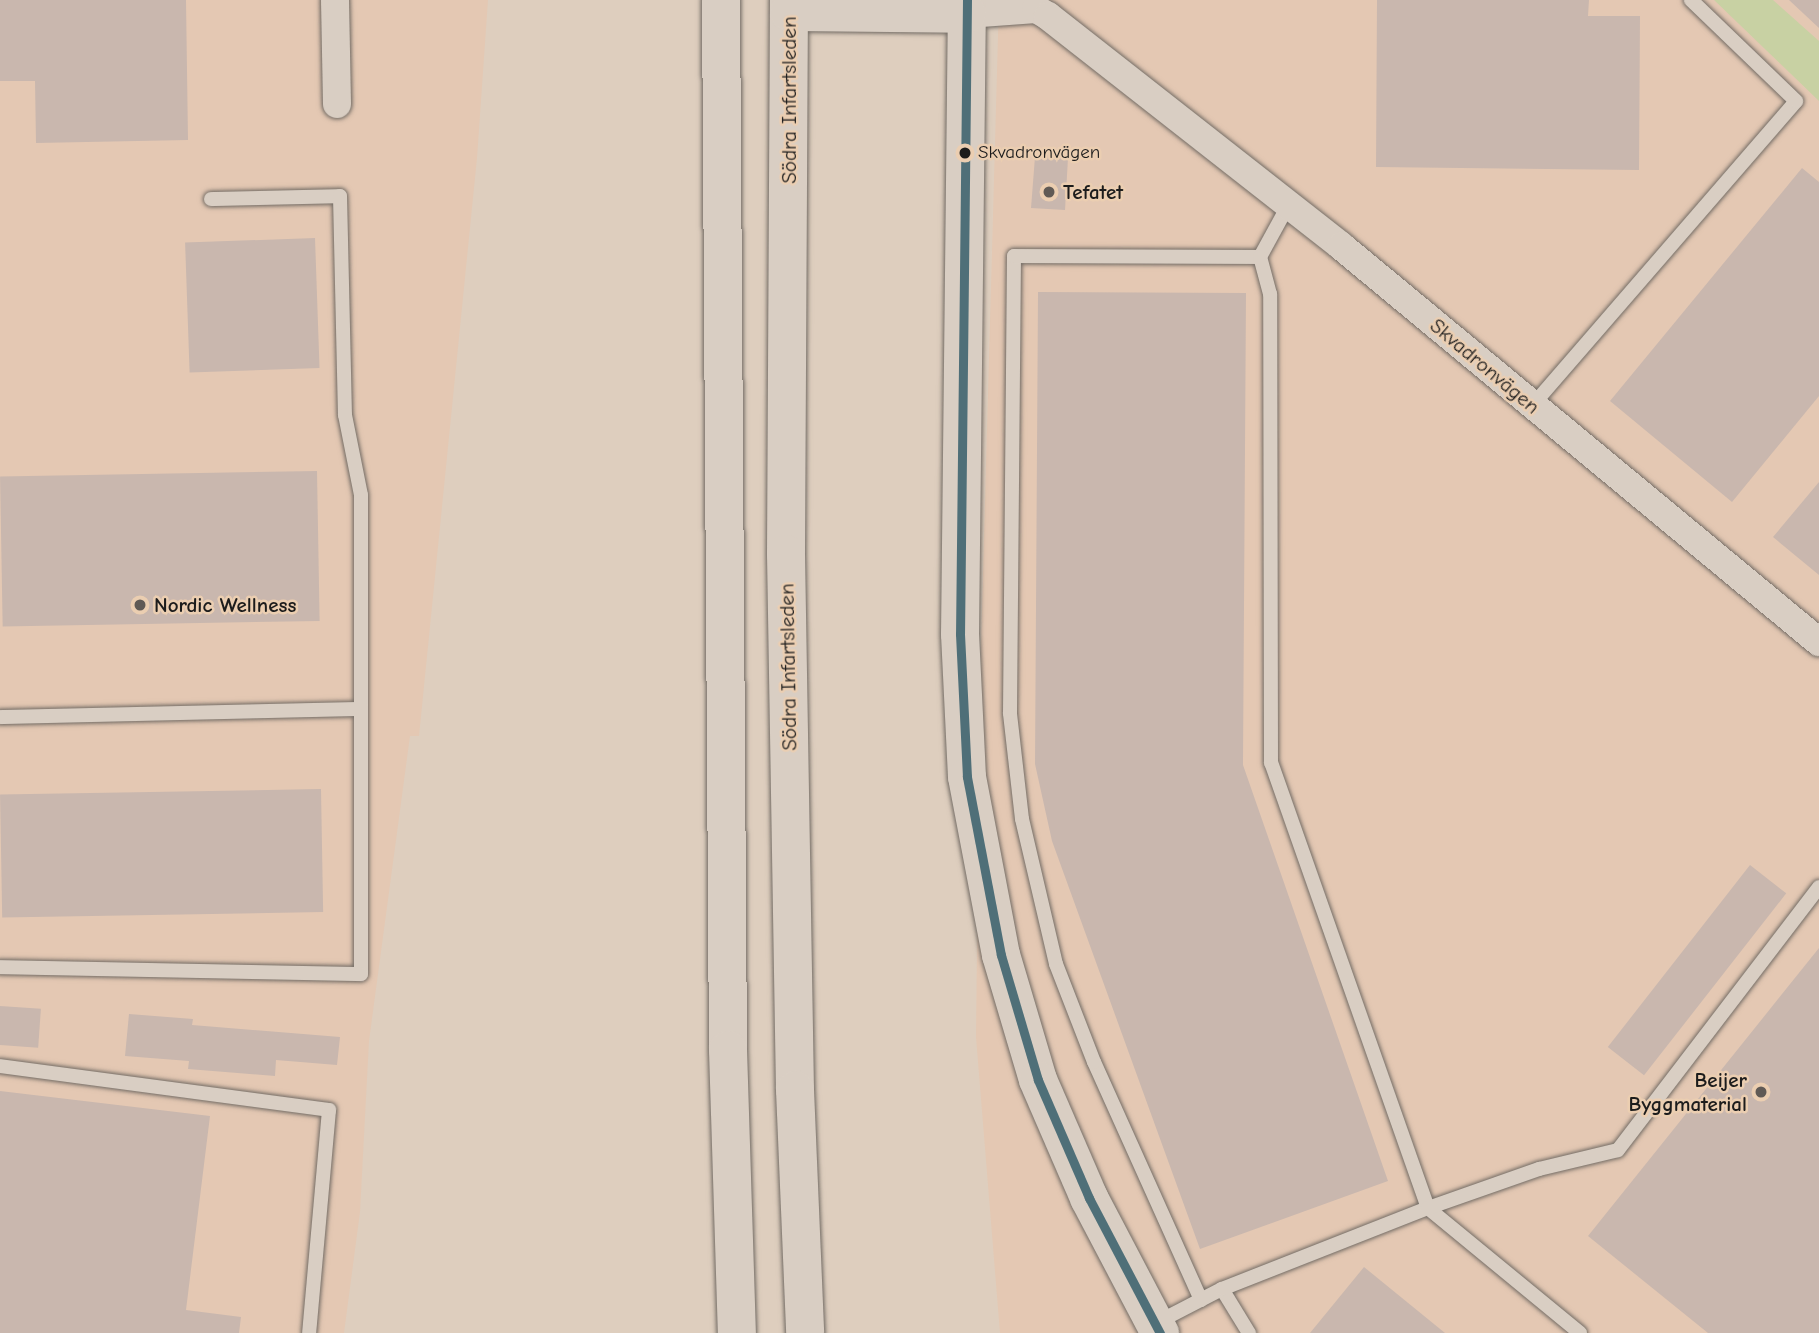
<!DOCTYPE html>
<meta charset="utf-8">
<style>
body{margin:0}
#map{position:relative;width:1819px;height:1333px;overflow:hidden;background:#decebe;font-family:"Comic Neue",sans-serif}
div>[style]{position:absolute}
.built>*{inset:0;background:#e4c8b3}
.green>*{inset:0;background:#c8d1a3}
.building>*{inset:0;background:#c9b7ae;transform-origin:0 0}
.roads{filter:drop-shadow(0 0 2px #736c65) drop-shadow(0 0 2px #736c65)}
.lane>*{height:14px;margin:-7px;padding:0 7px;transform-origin:7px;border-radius:7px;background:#d9cec3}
.street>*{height:28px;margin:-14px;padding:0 14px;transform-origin:14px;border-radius:14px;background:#d9cec3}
.secondary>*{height:38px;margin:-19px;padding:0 19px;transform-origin:19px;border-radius:19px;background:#d9cec3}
.primary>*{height:38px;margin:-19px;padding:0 19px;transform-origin:19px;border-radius:19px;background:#d9cec3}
.bus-1>*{height:9px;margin:-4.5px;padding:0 4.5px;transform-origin:4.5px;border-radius:4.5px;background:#4f6f78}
.dots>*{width:19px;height:19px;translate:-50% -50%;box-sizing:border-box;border:4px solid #ebceb1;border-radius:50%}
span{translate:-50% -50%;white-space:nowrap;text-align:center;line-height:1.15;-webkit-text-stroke:5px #ebceb1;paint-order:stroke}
.bus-label{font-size:19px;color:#1c1c1c}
.left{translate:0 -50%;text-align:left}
.street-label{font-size:21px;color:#1c1c1c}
.poi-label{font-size:21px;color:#1c1c1c;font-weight:700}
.right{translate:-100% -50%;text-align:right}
</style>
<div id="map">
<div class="built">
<i style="clip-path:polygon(0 0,488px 0,477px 158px,419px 736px,410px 736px,369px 1041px,360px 1212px,344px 1333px,0 1333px)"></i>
<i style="clip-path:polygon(999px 0,1819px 0,1819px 1333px,1000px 1333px,976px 1037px,980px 682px)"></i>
</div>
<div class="green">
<i style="clip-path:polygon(1714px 0,1773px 0,1819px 41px,1819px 101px)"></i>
</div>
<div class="building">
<i style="clip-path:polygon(0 0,186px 0,188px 140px,36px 143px,35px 81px,0 81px)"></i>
<i style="clip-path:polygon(1377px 0,1589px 0,1588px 16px,1640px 16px,1639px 170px,1376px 167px)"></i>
<i style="clip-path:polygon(1789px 0,1819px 0,1819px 28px)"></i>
<i style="clip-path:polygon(1052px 148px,1068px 158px,1065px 210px,1031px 208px,1035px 157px)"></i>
<i style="clip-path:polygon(1802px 168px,1819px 182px,1819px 396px,1732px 502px,1610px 401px)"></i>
<i style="left:315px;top:238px;width:130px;height:130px;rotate:88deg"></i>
<i style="clip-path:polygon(1038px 292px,1246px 293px,1243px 765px,1388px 1181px,1200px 1249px,1052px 841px,1035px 764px)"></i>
<i style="left:317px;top:471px;width:150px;height:317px;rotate:89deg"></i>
<i style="clip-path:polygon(1819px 482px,1819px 575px,1773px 537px)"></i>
<i style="left:321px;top:789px;width:123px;height:321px;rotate:89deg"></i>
<i style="left:1750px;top:865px;width:46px;height:231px;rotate:38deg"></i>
<i style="clip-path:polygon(1819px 948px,1819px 1333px,1708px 1333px,1588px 1236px)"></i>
<i style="left:0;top:1006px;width:41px;height:39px;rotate:4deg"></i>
<i style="clip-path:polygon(129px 1014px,193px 1019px,192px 1025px,340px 1037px,337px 1065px,276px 1060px,275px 1076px,188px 1069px,189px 1061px,125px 1056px)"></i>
<i style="clip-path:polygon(0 1091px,210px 1116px,186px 1310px,241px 1317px,239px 1333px,0 1333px)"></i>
<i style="clip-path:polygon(1364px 1267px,1445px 1333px,1310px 1333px)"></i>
</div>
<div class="roads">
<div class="lane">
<i style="left:211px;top:199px;width:129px;rotate:-1.3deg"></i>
<i style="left:340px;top:196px;width:219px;rotate:88.7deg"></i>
<i style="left:345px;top:415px;width:82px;rotate:78.7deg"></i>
<i style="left:361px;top:495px;width:214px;rotate:90deg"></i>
<i style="left:1532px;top:406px;width:403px;rotate:-49.1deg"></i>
<i style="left:1796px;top:101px;width:146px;rotate:-136.1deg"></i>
<i style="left:0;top:717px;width:361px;rotate:-1.3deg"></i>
<i style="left:361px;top:709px;width:265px;rotate:90deg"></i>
<i style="left:361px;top:974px;width:361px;rotate:-178.9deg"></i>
<i style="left:0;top:1066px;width:332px;rotate:7.6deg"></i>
<i style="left:329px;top:1110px;width:224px;rotate:95.1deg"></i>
<i style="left:1222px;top:1289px;width:52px;rotate:58.5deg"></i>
<i style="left:1201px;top:1300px;width:261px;rotate:-114.2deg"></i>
<i style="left:1094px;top:1062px;width:105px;rotate:-111.2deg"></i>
<i style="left:1056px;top:964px;width:149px;rotate:-103.2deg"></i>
<i style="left:1022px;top:819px;width:107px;rotate:-96.5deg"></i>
<i style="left:1010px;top:713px;width:457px;rotate:-89.5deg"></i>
<i style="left:1014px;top:256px;width:246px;rotate:0.2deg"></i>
<i style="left:1260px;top:257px;width:60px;rotate:-61.3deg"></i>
<i style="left:1156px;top:1323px;width:74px;rotate:-27.3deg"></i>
<i style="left:1222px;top:1289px;width:221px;rotate:-21.5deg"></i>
<i style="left:1428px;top:1208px;width:472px;rotate:-109.4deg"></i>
<i style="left:1271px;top:763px;width:469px;rotate:-90.1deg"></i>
<i style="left:1270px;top:294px;width:38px;rotate:-105deg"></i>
<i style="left:1580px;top:1333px;width:197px;rotate:-140.6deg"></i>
<i style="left:1428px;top:1208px;width:118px;rotate:-19.4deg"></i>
<i style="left:1539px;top:1169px;width:81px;rotate:-13.5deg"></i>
<i style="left:1618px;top:1150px;width:331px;rotate:-52.6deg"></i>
</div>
<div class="street">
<i style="left:335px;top:0;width:104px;rotate:88.9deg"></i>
<i style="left:967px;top:14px;width:69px;rotate:-4.1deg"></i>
<i style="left:1036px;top:9px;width:14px;rotate:30deg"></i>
<i style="left:1048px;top:16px;width:372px;rotate:38.1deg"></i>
<i style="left:1341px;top:246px;width:621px;rotate:39.64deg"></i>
</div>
<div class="secondary">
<i style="left:967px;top:0;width:634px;rotate:90.63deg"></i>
<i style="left:960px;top:634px;width:143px;rotate:87.2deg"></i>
<i style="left:967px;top:777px;width:181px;rotate:79.2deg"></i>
<i style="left:1001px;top:955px;width:130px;rotate:73.5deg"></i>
<i style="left:1038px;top:1080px;width:129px;rotate:66.6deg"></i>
<i style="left:1089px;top:1198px;width:153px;rotate:62.3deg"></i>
</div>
<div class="primary">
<i style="left:721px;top:0;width:1050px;rotate:89.62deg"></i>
<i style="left:728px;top:1050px;width:283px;rotate:88.2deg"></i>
<i style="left:789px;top:0;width:554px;rotate:90.31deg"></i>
<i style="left:786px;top:554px;width:536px;rotate:89.04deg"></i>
<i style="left:795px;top:1090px;width:243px;rotate:87.6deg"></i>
<i style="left:789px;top:12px;width:178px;rotate:0.6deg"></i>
</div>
</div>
<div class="bus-1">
<i style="left:967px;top:0;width:634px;rotate:90.63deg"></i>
<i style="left:960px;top:634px;width:143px;rotate:87.2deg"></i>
<i style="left:967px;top:777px;width:181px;rotate:79.2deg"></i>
<i style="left:1001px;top:955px;width:130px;rotate:73.5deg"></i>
<i style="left:1038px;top:1080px;width:129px;rotate:66.6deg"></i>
<i style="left:1089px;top:1198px;width:153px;rotate:62.3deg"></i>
</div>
<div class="dots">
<i style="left:965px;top:153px;background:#1c1c1c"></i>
<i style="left:1049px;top:192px;background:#605a55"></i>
<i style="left:140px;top:605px;background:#605a55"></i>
<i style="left:1761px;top:1092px;background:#605a55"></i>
</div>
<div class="bus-label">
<span class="left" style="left:978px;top:153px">Skvadronvägen</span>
</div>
<div class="street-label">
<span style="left:789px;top:100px;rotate:-90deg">Södra Infartsleden</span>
<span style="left:1485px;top:366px;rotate:40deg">Skvadronvägen</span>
<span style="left:788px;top:667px;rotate:-91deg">Södra Infartsleden</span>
</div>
<div class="poi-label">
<span class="left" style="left:1063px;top:192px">Tefatet</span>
<span class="left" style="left:154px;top:605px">Nordic Wellness</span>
<span class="right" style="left:1747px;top:1092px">Beijer<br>Byggmaterial</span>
</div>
</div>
